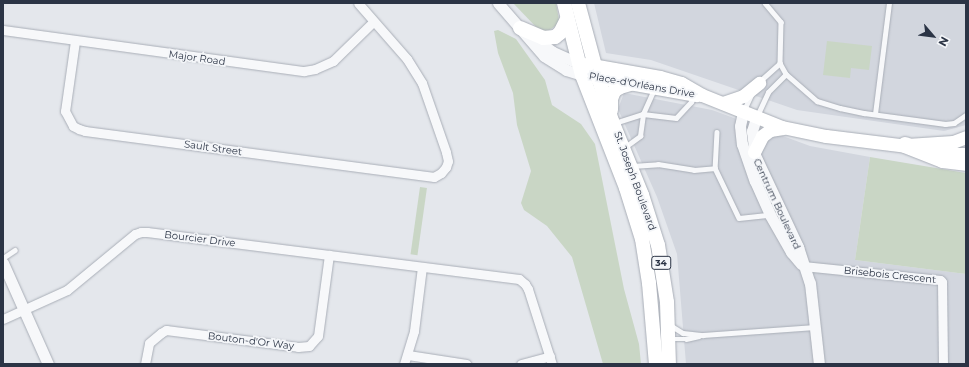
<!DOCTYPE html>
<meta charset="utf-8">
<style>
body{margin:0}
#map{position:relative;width:969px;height:367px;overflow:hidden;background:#e4e7ec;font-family:Montserrat,sans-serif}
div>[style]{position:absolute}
.built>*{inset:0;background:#d2d6de}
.green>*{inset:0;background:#c9d6c5;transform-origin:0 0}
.roads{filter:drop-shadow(0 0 1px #a9aeb7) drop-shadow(0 0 1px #a9aeb7)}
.service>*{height:4.5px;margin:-2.25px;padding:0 2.25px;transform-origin:2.25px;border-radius:2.25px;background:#f7f8fa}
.minor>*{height:9px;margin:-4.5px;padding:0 4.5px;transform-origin:4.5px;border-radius:4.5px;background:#f7f8fa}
.tertiary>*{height:11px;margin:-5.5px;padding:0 5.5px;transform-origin:5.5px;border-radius:5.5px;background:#f7f8fa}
.secondary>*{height:13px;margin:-6.5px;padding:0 6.5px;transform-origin:6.5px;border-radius:6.5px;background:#fff}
.primary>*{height:14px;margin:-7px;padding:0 7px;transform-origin:7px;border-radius:7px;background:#fff}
.motorway>*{height:16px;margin:-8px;padding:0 8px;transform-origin:8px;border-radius:8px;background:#fff}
span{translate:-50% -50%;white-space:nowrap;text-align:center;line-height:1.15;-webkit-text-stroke:3.5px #f4f6f9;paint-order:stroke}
.shield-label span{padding:1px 3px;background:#f4f6f9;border:1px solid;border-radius:3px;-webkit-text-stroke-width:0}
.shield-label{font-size:9px;color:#2b3445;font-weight:700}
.street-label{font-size:10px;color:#2b3445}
.frame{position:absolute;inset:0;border:4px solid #2b3445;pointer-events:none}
.north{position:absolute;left:913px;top:16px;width:40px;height:40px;-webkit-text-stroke:3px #f4f6f9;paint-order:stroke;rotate:118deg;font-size:11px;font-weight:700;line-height:16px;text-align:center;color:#2b3445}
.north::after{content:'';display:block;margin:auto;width:14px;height:18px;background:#2b3445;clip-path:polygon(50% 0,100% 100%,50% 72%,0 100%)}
</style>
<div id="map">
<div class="built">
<i style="clip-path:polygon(594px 3px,966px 3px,966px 125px,944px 131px,797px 110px,651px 60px,606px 53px)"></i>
<i style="clip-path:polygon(624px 93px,712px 110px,810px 146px,870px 157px,855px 260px,966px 274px,966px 364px,686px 364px,677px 254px,657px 197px,618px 109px)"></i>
</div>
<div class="green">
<i style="clip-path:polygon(513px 3px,556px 3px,559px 20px,557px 25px,548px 31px,543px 31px,537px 28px)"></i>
<i style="clip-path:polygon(498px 30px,516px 39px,545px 80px,552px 105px,581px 124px,595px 144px,624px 289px,639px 344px,641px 364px,603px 364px,572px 257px,547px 226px,524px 210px,521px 203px,531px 171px,517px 125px,513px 93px,498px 53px,494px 31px)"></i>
<i style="clip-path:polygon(827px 41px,872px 46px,869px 70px,851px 68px,850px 78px,823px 75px)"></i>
<i style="clip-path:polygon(870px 157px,966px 173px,966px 274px,855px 260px)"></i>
<i style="left:420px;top:187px;width:7px;height:68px;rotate:8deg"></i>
</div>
<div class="roads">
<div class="service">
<i style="left:765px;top:3px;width:25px;rotate:50deg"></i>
<i style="left:781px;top:22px;width:41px;rotate:91.4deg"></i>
<i style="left:780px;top:63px;width:13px;rotate:61deg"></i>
<i style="left:786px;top:74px;width:41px;rotate:41.1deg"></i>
<i style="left:817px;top:101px;width:24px;rotate:17deg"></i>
<i style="left:840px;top:108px;width:25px;rotate:12deg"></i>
<i style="left:864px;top:113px;width:82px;rotate:7.7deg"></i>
<i style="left:945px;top:124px;width:9px;rotate:-6deg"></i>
<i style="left:954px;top:123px;width:14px;rotate:-34deg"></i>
<i style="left:759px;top:82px;width:28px;rotate:-42deg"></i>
<i style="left:744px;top:110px;width:17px;rotate:-65deg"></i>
<i style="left:875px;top:114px;width:112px;rotate:-82.8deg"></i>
<i style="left:757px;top:116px;width:26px;rotate:-65deg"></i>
<i style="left:768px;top:92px;width:25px;rotate:-45deg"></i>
<i style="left:615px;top:123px;width:29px;rotate:-18deg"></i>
<i style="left:643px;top:114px;width:27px;rotate:-66deg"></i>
<i style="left:717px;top:132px;width:36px;rotate:93deg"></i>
<i style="left:715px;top:168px;width:55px;rotate:64.4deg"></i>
<i style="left:739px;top:218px;width:30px;rotate:-6deg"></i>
<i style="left:625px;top:147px;width:19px;rotate:-36deg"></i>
<i style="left:640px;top:136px;width:22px;rotate:-82deg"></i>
<i style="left:643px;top:114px;width:33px;rotate:7deg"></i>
<i style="left:676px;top:118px;width:22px;rotate:-47deg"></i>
<i style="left:691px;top:102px;width:7px;rotate:-63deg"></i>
<i style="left:632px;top:166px;width:26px;rotate:-4deg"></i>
<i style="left:658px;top:164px;width:36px;rotate:9deg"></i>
<i style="left:694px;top:170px;width:21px;rotate:-5deg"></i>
<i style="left:3px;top:258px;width:14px;rotate:-34deg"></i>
<i style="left:670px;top:325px;width:15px;rotate:32deg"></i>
<i style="left:683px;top:333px;width:20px;rotate:6deg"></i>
<i style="left:703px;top:335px;width:112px;rotate:-4.1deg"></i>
<i style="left:669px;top:339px;width:17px"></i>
<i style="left:686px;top:339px;width:13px;rotate:-13deg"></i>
</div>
<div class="minor">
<i style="left:3px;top:30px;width:304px;rotate:7.8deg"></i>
<i style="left:304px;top:71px;width:11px;rotate:-10deg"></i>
<i style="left:315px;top:69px;width:20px;rotate:-24deg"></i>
<i style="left:333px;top:61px;width:56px;rotate:-44.3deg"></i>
<i style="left:75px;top:41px;width:71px;rotate:98.1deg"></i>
<i style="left:65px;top:111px;width:17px;rotate:62deg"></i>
<i style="left:73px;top:126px;width:7px;rotate:27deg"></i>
<i style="left:79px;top:129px;width:6px;rotate:18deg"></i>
<i style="left:85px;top:131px;width:352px;rotate:7.5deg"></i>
<i style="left:434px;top:177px;width:8px;rotate:-30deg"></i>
<i style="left:441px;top:173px;width:8px;rotate:-50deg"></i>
<i style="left:446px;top:167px;width:6px;rotate:-72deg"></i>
<i style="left:448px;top:161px;width:9px;rotate:-103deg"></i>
<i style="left:446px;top:152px;width:73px;rotate:-109.2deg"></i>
<i style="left:422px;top:83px;width:28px;rotate:-122deg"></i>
<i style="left:407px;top:59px;width:74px;rotate:-131.2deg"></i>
<i style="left:803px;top:266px;width:138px;rotate:5.8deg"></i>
<i style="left:940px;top:280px;width:3px;rotate:45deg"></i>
<i style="left:942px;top:282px;width:82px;rotate:89.3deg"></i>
<i style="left:3px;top:319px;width:70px;rotate:-24.4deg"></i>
<i style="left:67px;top:290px;width:88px;rotate:-39.5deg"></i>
<i style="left:135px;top:234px;width:6px;rotate:-18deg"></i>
<i style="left:141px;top:232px;width:6px"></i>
<i style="left:147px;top:232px;width:375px;rotate:7.2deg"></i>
<i style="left:519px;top:279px;width:8px;rotate:40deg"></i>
<i style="left:525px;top:284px;width:6px;rotate:59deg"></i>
<i style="left:528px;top:289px;width:79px;rotate:72.3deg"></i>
<i style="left:408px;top:355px;width:59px;rotate:8.8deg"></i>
<i style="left:145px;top:364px;width:21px;rotate:-79deg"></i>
<i style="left:149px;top:343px;width:16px;rotate:-40deg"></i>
<i style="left:161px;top:333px;width:6px;rotate:-31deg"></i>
<i style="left:166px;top:330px;width:133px;rotate:7.3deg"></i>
<i style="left:298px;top:347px;width:11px;rotate:-5deg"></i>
<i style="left:309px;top:346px;width:13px;rotate:-48deg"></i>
<i style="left:318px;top:336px;width:82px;rotate:-82.3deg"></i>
<i style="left:404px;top:364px;width:34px;rotate:-73deg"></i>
<i style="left:414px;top:331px;width:64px;rotate:-82.9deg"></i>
<i style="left:521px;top:364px;width:30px;rotate:-15deg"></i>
</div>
<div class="tertiary">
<i style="left:498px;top:3px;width:70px;rotate:49deg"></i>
<i style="left:544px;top:56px;width:26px;rotate:32deg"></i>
<i style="left:566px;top:70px;width:17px;rotate:17deg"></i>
<i style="left:535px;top:39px;width:22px;rotate:36deg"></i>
<i style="left:553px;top:52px;width:27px;rotate:24deg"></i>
<i style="left:743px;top:112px;width:14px;rotate:102deg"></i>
<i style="left:740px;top:126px;width:18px;rotate:84deg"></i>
<i style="left:742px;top:144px;width:39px;rotate:71deg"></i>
<i style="left:755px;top:181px;width:37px;rotate:66deg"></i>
<i style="left:770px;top:215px;width:43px;rotate:60.4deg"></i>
<i style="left:791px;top:252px;width:16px;rotate:50deg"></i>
<i style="left:756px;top:118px;width:14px;rotate:107deg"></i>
<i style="left:752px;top:131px;width:24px;rotate:83deg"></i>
<i style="left:755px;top:155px;width:102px;rotate:64.9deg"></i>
<i style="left:798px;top:247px;width:38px;rotate:72deg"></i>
<i style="left:810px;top:283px;width:81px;rotate:83.7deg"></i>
<i style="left:3px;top:263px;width:111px;rotate:66deg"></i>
</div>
<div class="secondary">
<i style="left:586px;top:64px;width:75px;rotate:10deg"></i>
<i style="left:660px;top:77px;width:22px;rotate:16deg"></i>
<i style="left:681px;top:83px;width:24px;rotate:30deg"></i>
<i style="left:702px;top:95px;width:86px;rotate:21.8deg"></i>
<i style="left:782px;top:127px;width:45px;rotate:11.6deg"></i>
<i style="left:826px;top:136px;width:90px;rotate:7deg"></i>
<i style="left:590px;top:76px;width:108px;rotate:10.2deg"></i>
<i style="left:723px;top:103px;width:21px;rotate:-19deg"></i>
<i style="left:743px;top:96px;width:21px;rotate:-39deg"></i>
<i style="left:907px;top:145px;width:46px;rotate:-3.7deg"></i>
<i style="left:953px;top:142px;width:14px;rotate:-21deg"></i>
<i style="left:754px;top:152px;width:18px;rotate:-63deg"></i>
<i style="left:762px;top:136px;width:10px;rotate:-37deg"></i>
<i style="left:770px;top:130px;width:13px;rotate:-9deg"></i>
<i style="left:940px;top:152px;width:11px;rotate:10deg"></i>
<i style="left:951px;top:154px;width:15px"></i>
</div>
<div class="primary">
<i style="left:564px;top:3px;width:74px;rotate:76deg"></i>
<i style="left:582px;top:75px;width:121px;rotate:68.7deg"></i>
<i style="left:626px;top:188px;width:53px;rotate:72.6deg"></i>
<i style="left:642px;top:239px;width:45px;rotate:81deg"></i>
<i style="left:649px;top:283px;width:81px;rotate:85.1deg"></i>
<i style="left:578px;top:3px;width:77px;rotate:74.9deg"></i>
<i style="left:598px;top:77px;width:46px;rotate:72.3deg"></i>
<i style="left:612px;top:121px;width:80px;rotate:67.9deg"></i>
<i style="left:642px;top:195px;width:52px;rotate:72.3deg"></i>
<i style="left:658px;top:245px;width:58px;rotate:81deg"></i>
<i style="left:667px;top:302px;width:62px;rotate:88.2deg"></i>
<i style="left:520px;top:28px;width:25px;rotate:23deg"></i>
<i style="left:543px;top:38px;width:12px;rotate:-5deg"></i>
<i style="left:555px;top:37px;width:6px;rotate:-39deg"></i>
<i style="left:560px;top:33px;width:16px;rotate:-63deg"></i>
<i style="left:611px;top:110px;width:11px;rotate:-90deg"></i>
<i style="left:611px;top:99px;width:9px;rotate:-69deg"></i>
<i style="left:614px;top:91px;width:7px;rotate:-34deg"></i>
<i style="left:620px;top:87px;width:15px;rotate:-16deg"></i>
</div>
<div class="motorway">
<i style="left:905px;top:145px;width:41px;rotate:21.5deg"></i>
<i style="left:943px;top:160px;width:23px;rotate:7deg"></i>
</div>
</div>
<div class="shield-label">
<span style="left:661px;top:263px">34</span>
</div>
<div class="street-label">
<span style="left:197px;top:58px;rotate:8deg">Major Road</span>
<span style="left:642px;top:85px;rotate:10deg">Place-d'Orléans Drive</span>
<span style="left:213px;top:148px;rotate:8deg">Sault Street</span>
<span style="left:635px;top:181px;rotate:70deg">St. Joseph Boulevard</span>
<span style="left:777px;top:204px;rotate:65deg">Centrum Boulevard</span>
<span style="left:200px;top:239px;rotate:7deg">Bourcier Drive</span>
<span style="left:890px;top:275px;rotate:6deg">Brisebois Crescent</span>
<span style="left:251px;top:341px;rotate:7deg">Bouton-d'Or Way</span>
</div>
<div class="frame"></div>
<div class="north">N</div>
</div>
